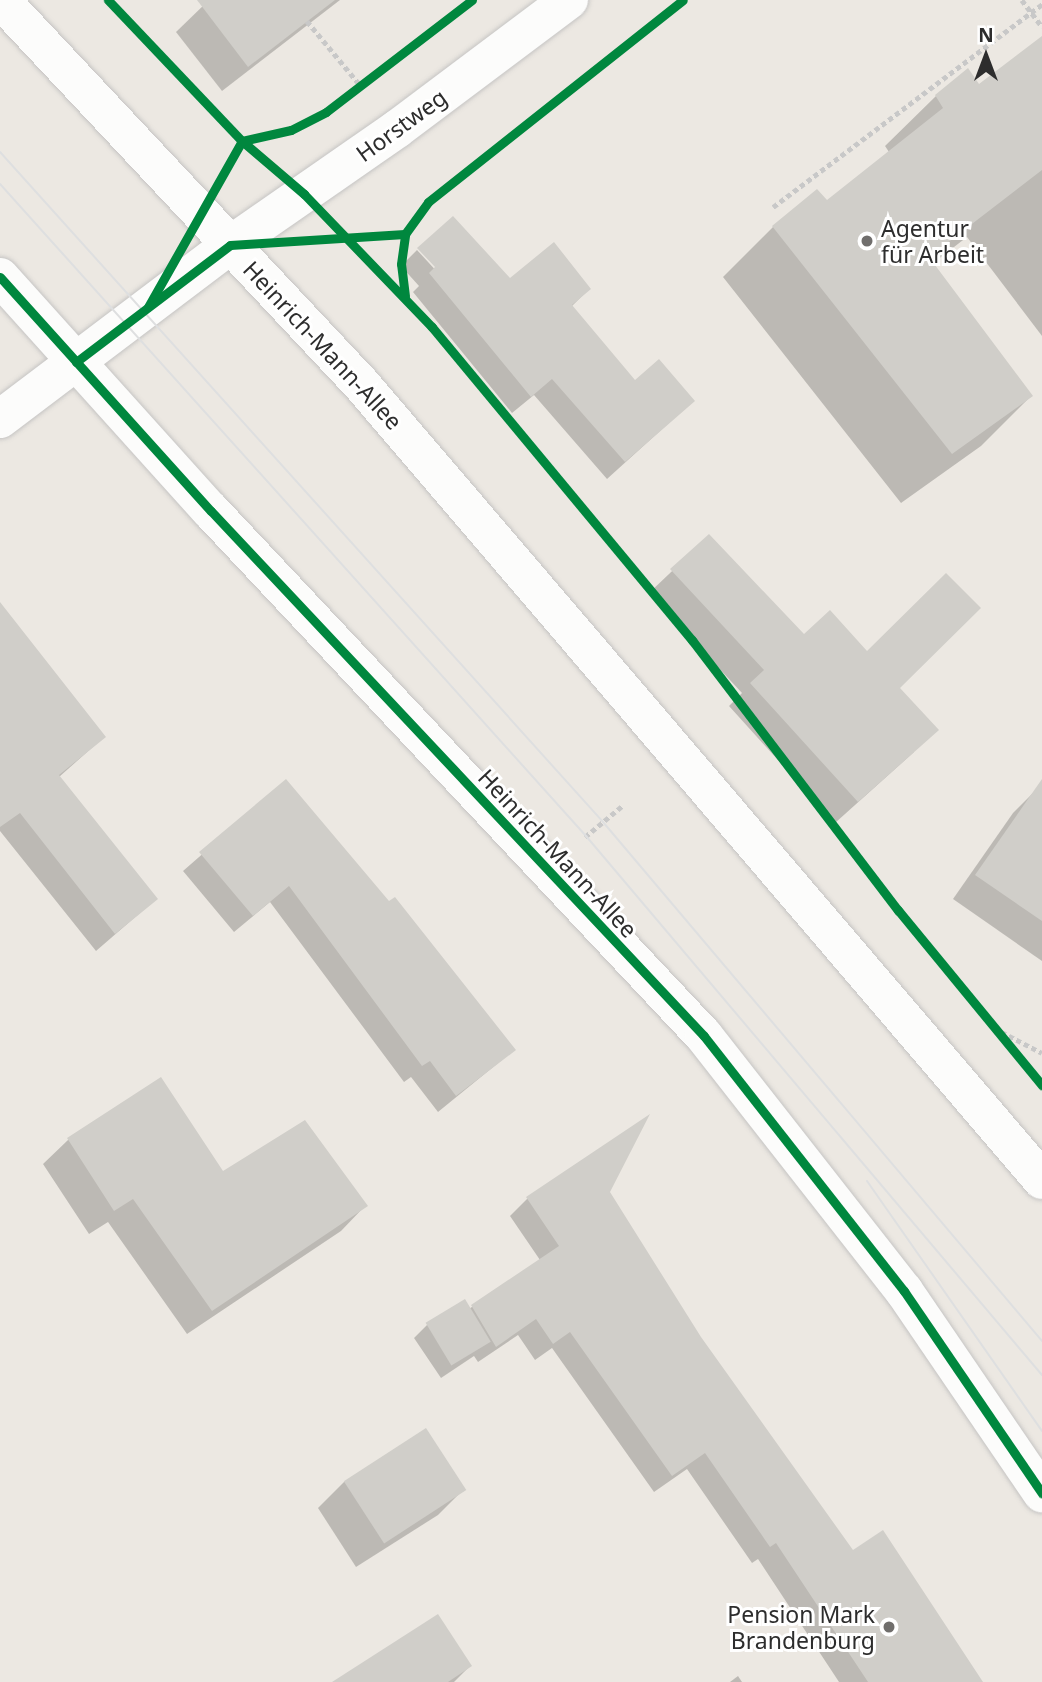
<!DOCTYPE html>
<meta charset="utf-8">
<style>
body{margin:0}
#map{position:relative;width:1042px;height:1682px;overflow:hidden;background:#ece8e2;font-family:"Noto Sans",sans-serif}
div>[style]{position:absolute}
.shadow>*{inset:0;background:#0003}
.building>*{inset:0;background:#d0cec9;transform-origin:0 0}
.path>*{height:4.5px;margin-top:-2.25px;transform-origin:0;background:repeating-linear-gradient(90deg,#c8c8c8 0 5px,transparent 0 8.5px)}
.roads{filter:drop-shadow(0 0 2px #c5c4c3) drop-shadow(0 0 2px #c5c4c3)}
.minor>*{height:38px;margin:-19px;padding:0 19px;transform-origin:19px;border-radius:19px;background:#fcfcfb}
.tertiary>*{height:38px;margin:-19px;padding:0 19px;transform-origin:19px;border-radius:19px;background:#fcfcfb}
.secondary>*{height:38px;margin:-19px;padding:0 19px;transform-origin:19px;border-radius:19px;background:#fcfcfb}
.tram>*{height:2px;margin:-1px;padding:0 1px;transform-origin:1px;border-radius:1px;background:#dedfe0}
.cycleway>*{height:9px;margin:-4.5px;padding:0 4.5px;transform-origin:4.5px;border-radius:4.5px;background:#00873e}
.dots>*{width:19px;height:19px;translate:-50% -50%;box-sizing:border-box;border:4px solid #fff;border-radius:50%}
span{translate:-50% -50%;white-space:nowrap;text-align:center;line-height:1.15;-webkit-text-stroke:6px #fff;paint-order:stroke}
.street-label{font-size:23px;color:#2d2d2d}
.poi-label{font-size:23px;color:#2d2d2d}
.left{translate:0 -50%;text-align:left}
.right{translate:-100% -50%;text-align:right}
.north{position:absolute;left:951px;top:21px;width:70px;height:70px;-webkit-text-stroke:5px #fff;paint-order:stroke;rotate:0deg;font-size:19px;font-weight:700;line-height:28px;text-align:center;color:#2d2d2d}
.north::after{content:'';display:block;margin:auto;width:24px;height:32px;background:#2d2d2d;clip-path:polygon(50% 0,100% 100%,50% 72%,0 100%)}
</style>
<div id="map">
<div class="shadow">
<i style="clip-path:polygon(209px 0,340px 0,222px 91px,176px 32px)"></i>
<i style="clip-path:polygon(1042px 39px,1042px 336px,967px 237px,932px 264px,1031px 396px,981px 446px,901px 503px,723px 277px,773px 227px,827px 202px,889px 152px,885px 146px,936px 96px,978px 87px)"></i>
<i style="clip-path:polygon(417px 250px,440px 275px,589px 289px,571px 307px,635px 382px,693px 401px,607px 479px,534px 395px,512px 413px,413px 292px,419px 286px,401px 266px)"></i>
<i style="clip-path:polygon(709px 536px,804px 636px,867px 654px,898px 688px,914px 752px,835px 823px,729px 706px,742px 693px,649px 593px)"></i>
<i style="clip-path:polygon(0 605px,104px 737px,59px 777px,156px 899px,96px 951px,0 831px)"></i>
<i style="clip-path:polygon(285px 782px,514px 1050px,438px 1112px,411px 1077px,404px 1082px,270px 902px,234px 932px,183px 871px)"></i>
<i style="clip-path:polygon(1037px 789px,1042px 792px,1042px 961px,953px 899px,1013px 813px)"></i>
<i style="clip-path:polygon(160px 1080px,222px 1173px,365px 1206px,341px 1231px,187px 1334px,108px 1222px,89px 1234px,43px 1164px,68px 1140px)"></i>
<i style="clip-path:polygon(645px 1119px,608px 1192px,700px 1338px,853px 1552px,960px 1682px,839px 1682px,758px 1559px,752px 1563px,687px 1469px,654px 1492px,552px 1348px,535px 1360px,518px 1335px,478px 1362px,474px 1356px,441px 1378px,414px 1338px,427px 1325px,469px 1309px,540px 1260px,510px 1216px,527px 1199px)"></i>
<i style="clip-path:polygon(344px 1482px,463px 1490px,438px 1515px,356px 1567px,318px 1508px)"></i>
<i style="clip-path:polygon(470px 1666px,454px 1682px,346px 1682px)"></i>
<i style="clip-path:polygon(738px 1676px,742px 1682px,730px 1682px)"></i>
</div>
<div class="building">
<i style="clip-path:polygon(197px 0,335px 0,248px 67px)"></i>
<i style="clip-path:polygon(1042px 36px,1042px 170px,929px 257px,1033px 396px,952px 454px,772px 226px,817px 189px,827px 200px,943px 108px,935px 95px,968px 68px,979px 84px)"></i>
<i style="clip-path:polygon(453px 216px,510px 278px,554px 242px,591px 289px,572px 305px,635px 380px,659px 359px,695px 401px,625px 462px,552px 379px,531px 397px,429px 273px,435px 267px,417px 248px)"></i>
<i style="clip-path:polygon(709px 534px,804px 634px,830px 610px,867px 651px,946px 573px,981px 608px,900px 688px,939px 730px,858px 802px,750px 683px,764px 670px,670px 569px)"></i>
<i style="clip-path:polygon(0 602px,106px 737px,59px 775px,158px 899px,115px 934px,20px 813px,0 827px)"></i>
<i style="clip-path:polygon(286px 779px,389px 901px,395px 897px,516px 1050px,456px 1096px,430px 1061px,422px 1066px,289px 886px,253px 916px,199px 852px)"></i>
<i style="clip-path:polygon(1042px 779px,1042px 921px,975px 875px)"></i>
<i style="clip-path:polygon(161px 1077px,223px 1171px,305px 1120px,368px 1206px,212px 1311px,133px 1199px,114px 1211px,67px 1138px)"></i>
<i style="clip-path:polygon(650px 1114px,610px 1192px,701px 1337px,853px 1550px,883px 1530px,983px 1682px,868px 1682px,776px 1543px,770px 1547px,705px 1453px,672px 1476px,570px 1332px,553px 1344px,536px 1319px,496px 1347px,471px 1305px,559px 1246px,526px 1197px)"></i>
<i style="left:465px;top:1299px;width:50px;height:46px;rotate:59deg"></i>
<i style="left:426px;top:1428px;width:74px;height:98px;rotate:57deg"></i>
<i style="clip-path:polygon(438px 1614px,472px 1666px,448px 1682px,332px 1682px)"></i>
</div>
<div class="path">
<i style="left:1022px;top:0;width:34px;rotate:53deg"></i>
<i style="left:307px;top:21px;width:85px;rotate:50.3deg"></i>
<i style="left:773px;top:207px;width:337px;rotate:-37deg"></i>
<i style="left:585px;top:837px;width:48px;rotate:-40deg"></i>
<i style="left:994px;top:1028px;width:54px;rotate:27.5deg"></i>
</div>
<div class="roads">
<div class="minor">
<i style="left:0;top:277px;width:315px;rotate:48deg"></i>
<i style="left:211px;top:511px;width:720px;rotate:46.8deg"></i>
<i style="left:704px;top:1036px;width:324px;rotate:51.9deg"></i>
<i style="left:904px;top:1291px;width:245px;rotate:55.7deg"></i>
<i style="left:0;top:419px;width:288px;rotate:-37.1deg"></i>
</div>
<div class="tertiary">
<i style="left:230px;top:245px;width:203px;rotate:-34.8deg"></i>
<i style="left:397px;top:129px;width:215px;rotate:-36.9deg"></i>
</div>
<div class="secondary">
<i style="left:1px;top:0;width:528px;rotate:46.84deg"></i>
<i style="left:362px;top:385px;width:1046px;rotate:49.46deg"></i>
</div>
</div>
<div class="tram">
<i style="left:0;top:152px;width:901px;rotate:48.01deg"></i>
<i style="left:603px;top:822px;width:680px;rotate:49.77deg"></i>
<i style="left:0;top:184px;width:877px;rotate:48.05deg"></i>
<i style="left:586px;top:836px;width:706px;rotate:49.77deg"></i>
<i style="left:867px;top:1181px;width:305px;rotate:55deg"></i>
</div>
<div class="cycleway">
<i style="left:108px;top:0;width:195px;rotate:46.5deg"></i>
<i style="left:242px;top:141px;width:82px;rotate:40.5deg"></i>
<i style="left:304px;top:194px;width:185px;rotate:46.1deg"></i>
<i style="left:432px;top:327px;width:407px;rotate:50.3deg"></i>
<i style="left:692px;top:640px;width:340px;rotate:52.7deg"></i>
<i style="left:898px;top:910px;width:227px;rotate:50.6deg"></i>
<i style="left:0;top:277px;width:315px;rotate:48deg"></i>
<i style="left:211px;top:511px;width:720px;rotate:46.8deg"></i>
<i style="left:704px;top:1036px;width:324px;rotate:51.9deg"></i>
<i style="left:904px;top:1291px;width:245px;rotate:55.7deg"></i>
<i style="left:405px;top:296px;width:32px;rotate:-97deg"></i>
<i style="left:401px;top:264px;width:30px;rotate:-82deg"></i>
<i style="left:405px;top:234px;width:39px;rotate:-54deg"></i>
<i style="left:428px;top:202px;width:325px;rotate:-38.4deg"></i>
<i style="left:148px;top:307px;width:191px;rotate:-60.5deg"></i>
<i style="left:242px;top:141px;width:50px;rotate:-12.7deg"></i>
<i style="left:291px;top:130px;width:39px;rotate:-27deg"></i>
<i style="left:326px;top:112px;width:184px;rotate:-37.5deg"></i>
<i style="left:76px;top:362px;width:193px;rotate:-37.2deg"></i>
<i style="left:230px;top:245px;width:175px;rotate:-3.6deg"></i>
</div>
<div class="dots">
<i style="left:867px;top:241px;background:#706e6c"></i>
<i style="left:889px;top:1627px;background:#706e6c"></i>
</div>
<div class="street-label">
<span style="left:401px;top:125px;rotate:-36deg">Horstweg</span>
<span style="left:323px;top:345px;rotate:47deg">Heinrich-Mann-Allee</span>
<span style="left:558px;top:853px;rotate:47deg">Heinrich-Mann-Allee</span>
</div>
<div class="poi-label">
<span class="left" style="left:881px;top:241px">Agentur<br>für Arbeit</span>
<span class="right" style="left:875px;top:1627px">Pension Mark<br>Brandenburg</span>
</div>
<div class="north">N</div>
</div>
